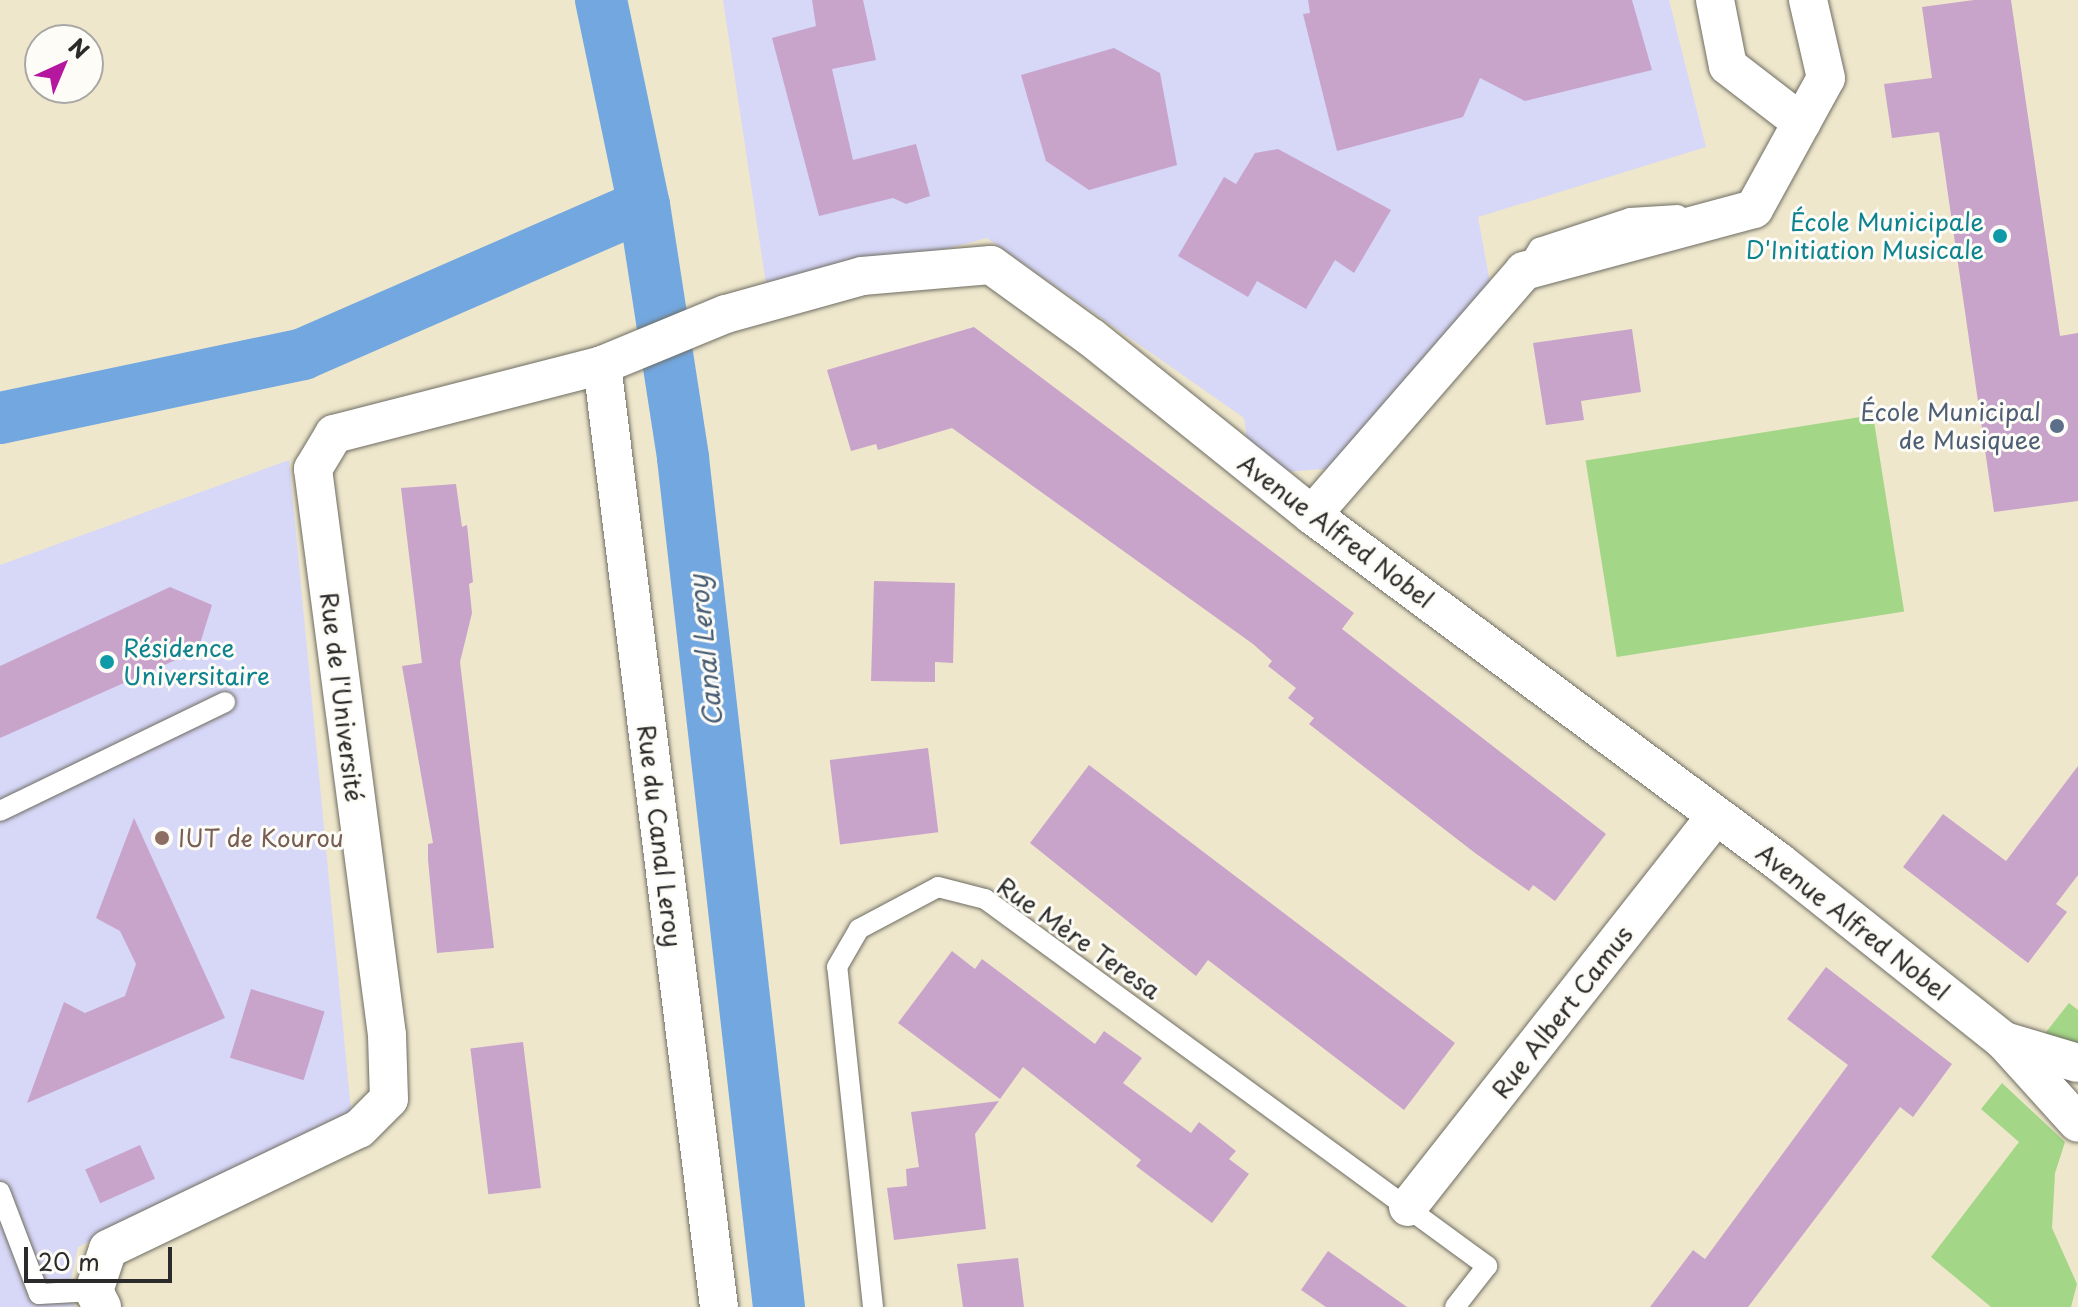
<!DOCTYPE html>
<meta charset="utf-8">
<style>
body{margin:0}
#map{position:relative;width:2078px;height:1307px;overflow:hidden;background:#eee7cc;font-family:"Playpen Sans",sans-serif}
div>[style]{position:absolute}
.built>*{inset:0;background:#d7d7f8}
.green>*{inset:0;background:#a3d686;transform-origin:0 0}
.canal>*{height:52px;margin:-26px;padding:0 26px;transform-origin:26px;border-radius:26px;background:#73a7df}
.building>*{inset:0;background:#c8a4ca;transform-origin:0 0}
.roads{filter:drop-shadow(0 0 2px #6f6d63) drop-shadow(0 0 2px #6f6d63)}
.lane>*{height:20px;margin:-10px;padding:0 10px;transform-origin:10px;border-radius:10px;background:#fff}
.street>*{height:38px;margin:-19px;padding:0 19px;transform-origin:19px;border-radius:19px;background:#fff}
.dots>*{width:22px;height:22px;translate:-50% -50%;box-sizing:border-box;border:4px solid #fdfcf7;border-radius:50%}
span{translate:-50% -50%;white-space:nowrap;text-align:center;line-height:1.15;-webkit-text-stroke:6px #fdfcf7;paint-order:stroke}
.culture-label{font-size:24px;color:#0d838f}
.right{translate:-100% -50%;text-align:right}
.left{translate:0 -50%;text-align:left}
.service-label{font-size:24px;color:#4e5e75}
.street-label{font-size:24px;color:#2b2b2b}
.education-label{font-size:24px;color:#785e54}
.water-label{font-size:26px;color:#485d73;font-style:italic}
.north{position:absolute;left:24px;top:24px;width:80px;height:80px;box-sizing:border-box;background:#fdfcf7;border:2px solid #a9a8a5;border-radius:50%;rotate:44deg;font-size:22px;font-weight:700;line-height:32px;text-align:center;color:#2b2b2b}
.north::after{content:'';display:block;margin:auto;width:28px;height:36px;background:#b5179e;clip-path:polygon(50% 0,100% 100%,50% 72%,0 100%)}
.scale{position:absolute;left:24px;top:1247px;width:148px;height:36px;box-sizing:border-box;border:4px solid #2b2b2b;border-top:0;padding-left:10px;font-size:24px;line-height:28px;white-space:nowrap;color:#2b2b2b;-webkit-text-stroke:6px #fdfcf7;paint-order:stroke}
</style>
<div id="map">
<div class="built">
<i style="clip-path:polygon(723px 0,1669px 0,1706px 147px,1478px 217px,1490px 283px,1351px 467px,1284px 472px,1249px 454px,1244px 418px,987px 238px,768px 297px)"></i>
<i style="clip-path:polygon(289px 460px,351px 1111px,78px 1247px,68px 1293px,75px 1307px,0 1307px,0 565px)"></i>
</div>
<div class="green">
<i style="left:1873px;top:415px;width:199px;height:291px;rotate:81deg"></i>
<i style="clip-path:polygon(2069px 1003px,2078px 1010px,2078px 1046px,2039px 1041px)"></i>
<i style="clip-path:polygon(2002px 1083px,2065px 1142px,2055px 1173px,2052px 1228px,2077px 1284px,2071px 1307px,1991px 1307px,1931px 1257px,2019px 1142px,1981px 1109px)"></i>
</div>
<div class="canal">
<i style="left:601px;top:0;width:209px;rotate:78.2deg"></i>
<i style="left:644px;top:205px;width:256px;rotate:81.2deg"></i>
<i style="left:683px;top:458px;width:854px;rotate:83.55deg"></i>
<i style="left:0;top:418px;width:310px;rotate:-11.9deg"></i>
<i style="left:303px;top:354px;width:372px;rotate:-23.6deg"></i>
</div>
<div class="building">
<i style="clip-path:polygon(812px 0,863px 0,876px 60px,832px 69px,853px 160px,916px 144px,930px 196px,906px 204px,893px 198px,819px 216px,772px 38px,816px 26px)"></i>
<i style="clip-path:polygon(1308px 0,1632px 0,1652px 70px,1525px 101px,1480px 78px,1463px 117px,1337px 151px,1303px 14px,1310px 13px)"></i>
<i style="clip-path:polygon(1974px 0,2011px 0,2060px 336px,2078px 333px,2078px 501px,1994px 512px,1939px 132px,1892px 138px,1884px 84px,1932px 78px,1922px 7px)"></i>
<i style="clip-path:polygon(1114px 48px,1160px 73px,1177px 165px,1089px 190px,1046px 161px,1021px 75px)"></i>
<i style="clip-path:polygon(1278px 149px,1391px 210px,1354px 273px,1335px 260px,1306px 309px,1257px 281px,1248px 297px,1178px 256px,1224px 177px,1236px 184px,1255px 153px)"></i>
<i style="clip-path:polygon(974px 327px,1354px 613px,1342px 629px,1606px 834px,1555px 901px,1533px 885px,1529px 891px,1475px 853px,1309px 724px,1314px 718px,1288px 698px,1296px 688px,1268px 666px,1272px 661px,1253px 644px,952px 428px,878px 450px,876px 444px,851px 451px,827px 370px)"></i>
<i style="clip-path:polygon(1632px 329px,1641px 392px,1581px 401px,1584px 420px,1546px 425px,1533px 343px)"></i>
<i style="clip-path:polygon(456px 484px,462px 527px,467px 525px,473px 582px,469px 584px,472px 613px,460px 662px,494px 948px,437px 953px,428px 860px,428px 844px,433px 843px,402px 666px,422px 663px,401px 488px)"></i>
<i style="clip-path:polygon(874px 581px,955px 583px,953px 663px,935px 662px,935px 682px,871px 681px)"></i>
<i style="clip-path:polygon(170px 587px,212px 605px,198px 650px,0 738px,0 666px)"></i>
<i style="left:928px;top:748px;width:85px;height:99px;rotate:83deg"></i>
<i style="clip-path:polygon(1089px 765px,1455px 1043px,1404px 1110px,1208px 960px,1196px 976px,1030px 843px)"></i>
<i style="clip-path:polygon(2078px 766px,2078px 875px,2056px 904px,2067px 912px,2028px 963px,1903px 867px,1943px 814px,2006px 861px)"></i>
<i style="clip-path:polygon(134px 818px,225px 1018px,27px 1103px,64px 1002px,85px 1013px,125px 996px,136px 964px,120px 931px,96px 918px)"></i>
<i style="clip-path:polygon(952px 951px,975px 969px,982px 959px,1095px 1044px,1104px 1031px,1142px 1058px,1123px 1083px,1191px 1133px,1199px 1122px,1236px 1151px,1229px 1159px,1249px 1174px,1212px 1223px,1136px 1166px,1141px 1160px,1023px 1067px,1000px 1099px,898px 1023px)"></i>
<i style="clip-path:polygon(1826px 967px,1952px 1064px,1913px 1117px,1900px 1107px,1748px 1307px,1650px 1307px,1693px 1250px,1705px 1259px,1848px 1065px,1787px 1019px)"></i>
<i style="left:251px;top:989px;width:77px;height:72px;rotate:17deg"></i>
<i style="left:523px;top:1042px;width:147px;height:53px;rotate:83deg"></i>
<i style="clip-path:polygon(999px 1101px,975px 1134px,986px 1229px,894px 1240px,887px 1188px,907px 1186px,906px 1169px,919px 1167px,911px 1112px)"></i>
<i style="left:140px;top:1145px;width:37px;height:60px;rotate:66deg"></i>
<i style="clip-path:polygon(1328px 1251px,1407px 1307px,1326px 1307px,1301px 1290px)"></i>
<i style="clip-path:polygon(1018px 1258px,1024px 1307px,963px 1307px,957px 1264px)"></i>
</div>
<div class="roads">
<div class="lane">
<i style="left:1533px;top:258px;width:12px;rotate:-59deg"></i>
<i style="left:1539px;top:248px;width:96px;rotate:-18.2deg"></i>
<i style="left:1630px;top:218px;width:48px;rotate:-3.6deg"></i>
<i style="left:0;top:811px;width:250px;rotate:-25.8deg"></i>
<i style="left:0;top:1192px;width:109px;rotate:69.1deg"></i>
<i style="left:39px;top:1294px;width:55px;rotate:-3.1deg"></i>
<i style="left:873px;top:1307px;width:342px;rotate:-96deg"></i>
<i style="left:837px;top:967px;width:44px;rotate:-59.9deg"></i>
<i style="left:859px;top:929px;width:89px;rotate:-28deg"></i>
<i style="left:938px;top:887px;width:49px;rotate:14.3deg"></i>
<i style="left:985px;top:899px;width:622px;rotate:36.17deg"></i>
<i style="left:1487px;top:1266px;width:52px;rotate:128deg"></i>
</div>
<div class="street">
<i style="left:1715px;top:0;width:67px;rotate:78.9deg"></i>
<i style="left:1728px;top:66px;width:93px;rotate:37.6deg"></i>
<i style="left:602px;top:365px;width:949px;rotate:82.92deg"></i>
<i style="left:1312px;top:515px;width:323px;rotate:-49deg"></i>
<i style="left:1524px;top:271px;width:238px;rotate:-15.1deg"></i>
<i style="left:1754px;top:209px;width:149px;rotate:-61.2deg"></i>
<i style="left:1826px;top:78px;width:80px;rotate:-103deg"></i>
<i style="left:2004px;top:1041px;width:77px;rotate:16.6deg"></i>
<i style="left:1408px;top:1207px;width:498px;rotate:-51.8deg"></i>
<i style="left:102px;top:1307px;width:18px;rotate:-117deg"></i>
<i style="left:94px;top:1291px;width:44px;rotate:-71.6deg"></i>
<i style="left:108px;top:1249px;width:278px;rotate:-25.6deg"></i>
<i style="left:359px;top:1129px;width:42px;rotate:-45deg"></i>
<i style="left:389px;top:1099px;width:64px;rotate:-91.8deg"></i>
<i style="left:387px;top:1035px;width:571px;rotate:-97.45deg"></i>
<i style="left:313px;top:469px;width:41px;rotate:-59deg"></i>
<i style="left:334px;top:434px;width:277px;rotate:-14.4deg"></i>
<i style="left:602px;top:365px;width:134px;rotate:-22.4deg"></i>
<i style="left:726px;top:314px;width:141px;rotate:-15.6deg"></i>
<i style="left:862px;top:276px;width:129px;rotate:-4.9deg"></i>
<i style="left:991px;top:265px;width:125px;rotate:35.9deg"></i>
<i style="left:1092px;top:338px;width:282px;rotate:38.8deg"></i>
<i style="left:1312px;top:515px;width:582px;rotate:36.61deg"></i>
<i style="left:1779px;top:862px;width:288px;rotate:38.5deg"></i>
<i style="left:2004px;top:1041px;width:110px;rotate:47.9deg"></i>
</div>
</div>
<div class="dots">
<i style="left:2000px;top:236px;background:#0f9aa8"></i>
<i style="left:2057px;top:426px;background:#5c6f8a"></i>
<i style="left:107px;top:662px;background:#0f9aa8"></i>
<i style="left:162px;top:838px;background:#8d6e63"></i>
</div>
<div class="culture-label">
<span class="right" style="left:1984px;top:236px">École Municipale<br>D'Initiation Musicale</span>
<span class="left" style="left:123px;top:662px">Résidence<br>Universitaire</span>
</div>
<div class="service-label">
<span class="right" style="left:2041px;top:426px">École Municipal<br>de Musiquee</span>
</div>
<div class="street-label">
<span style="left:1336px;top:531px;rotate:37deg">Avenue Alfred Nobel</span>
<span style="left:342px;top:697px;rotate:83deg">Rue de l'Université</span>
<span style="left:660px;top:836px;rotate:83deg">Rue du Canal Leroy</span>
<span style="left:1853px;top:922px;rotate:38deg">Avenue Alfred Nobel</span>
<span style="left:1079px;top:938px;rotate:35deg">Rue Mère Teresa</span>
<span style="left:1562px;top:1012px;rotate:-52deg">Rue Albert Camus</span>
</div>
<div class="education-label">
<span class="left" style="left:178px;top:838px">IUT de Kourou</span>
</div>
<div class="water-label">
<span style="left:705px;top:651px;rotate:-96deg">Canal Leroy</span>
</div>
<div class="north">N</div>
<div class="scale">20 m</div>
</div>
